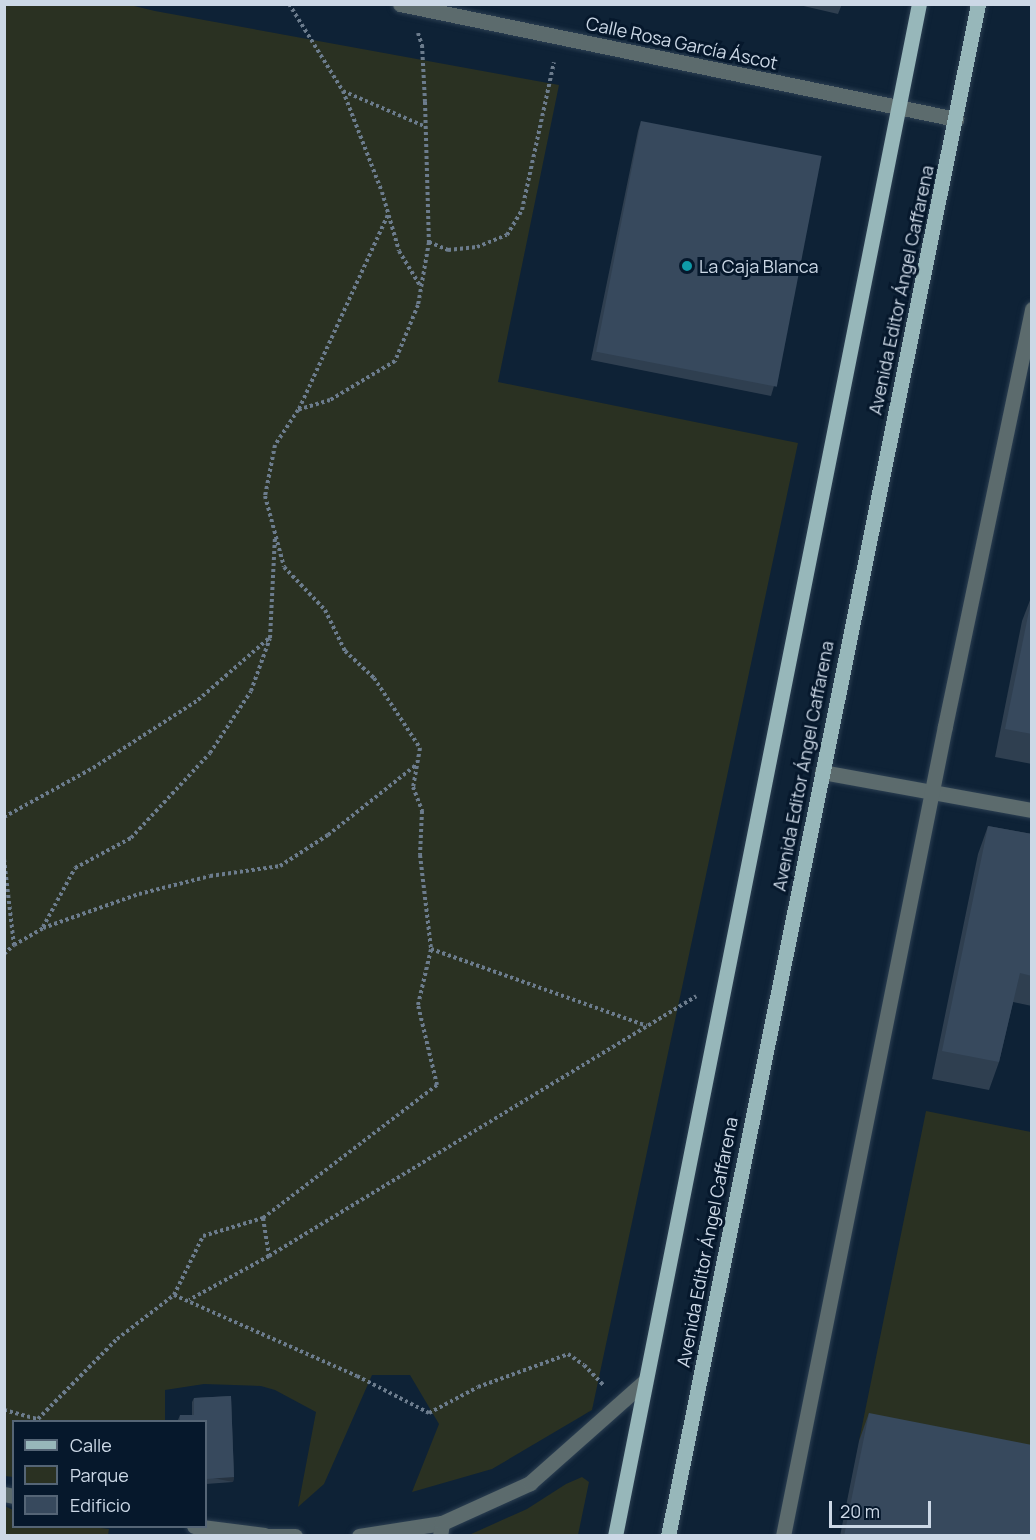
<!DOCTYPE html>
<meta charset="utf-8">
<style>
body{margin:0}
#map{position:relative;width:1036px;height:1540px;overflow:hidden;background:#0e2236;font-family:Manrope,sans-serif}
div>[style]{position:absolute}
.green>*{inset:0;background:#2a3122}
.path>*{height:4px;margin-top:-2px;transform-origin:0;background:repeating-linear-gradient(90deg,#6c7c8d 0 3px,transparent 0 6px)}
.roads{filter:drop-shadow(0 0 2px #2c3f52) drop-shadow(0 0 2px #2c3f52)}
.minor>*{height:15px;margin:-7.5px;padding:0 7.5px;transform-origin:7.5px;border-radius:7.5px;background:#5c6b6d}
.major>*{height:15px;margin:-7.5px;padding:0 7.5px;transform-origin:7.5px;border-radius:7.5px;background:#97b7ba}
.wall>*{inset:0;background:#2f3f50}
.shaded-wall>*{inset:0;background:#263341;transform-origin:0 0}
.building>*{inset:0;background:#37495d;transform-origin:0 0}
.dots>*{width:16px;height:16px;translate:-50% -50%;box-sizing:border-box;border:3px solid #06182c;border-radius:50%}
span{translate:-50% -50%;white-space:nowrap;text-align:center;line-height:1.15;-webkit-text-stroke:6px #06182c;paint-order:stroke}
.street-label{font-size:18px;color:#ccd8e6}
.poi-label{font-size:18px;color:#ccd8e6}
.left{translate:0 -50%;text-align:left}
.frame{position:absolute;inset:0;border:6px solid #ccd8e6;pointer-events:none}
.legend{position:absolute;left:12px;top:1420px;width:195px;height:108px;box-sizing:border-box;background:#06182c;border:2px solid #556576;margin:0;padding:8px 10px;list-style:none;font-size:18px;color:#ccd8e6}
.legend li{display:flex;align-items:center;gap:12px;height:30px}
.legend b{width:30px;border:2px solid #556576}
.scale{position:absolute;left:829px;top:1501px;width:102px;height:27px;box-sizing:border-box;border:3px solid #ccd8e6;border-top:0;padding-left:8px;font-size:18px;line-height:21px;white-space:nowrap;color:#ccd8e6;-webkit-text-stroke:4px #06182c;paint-order:stroke}
</style>
<div id="map">
<div class="green">
<i style="clip-path:polygon(4px 5px,130px 5px,155px 11px,559px 85px,498px 382px,798px 443px,592px 1410px,492px 1469px,412px 1492px,439px 1424px,410px 1375px,372px 1375px,324px 1484px,298px 1507px,316px 1412px,275px 1390px,261px 1386px,204px 1384px,165px 1390px,165px 1421px,14px 1422px,13px 1477px,5px 1476px)"></i>
<i style="clip-path:polygon(926px 1111px,1031px 1132px,1031px 1476px,859px 1441px)"></i>
<i style="clip-path:polygon(582px 1477px,589px 1482px,578px 1535px,469px 1535px,527px 1509px,566px 1484px)"></i>
<i style="clip-path:polygon(5px 1506px,13px 1510px,14px 1526px,93px 1527px,109px 1529px,108px 1535px,5px 1535px)"></i>
</div>
<div class="path">
<i style="left:289px;top:4px;width:102px;rotate:58.2deg"></i>
<i style="left:343px;top:91px;width:90px;rotate:23.4deg"></i>
<i style="left:418px;top:33px;width:13px;rotate:72deg"></i>
<i style="left:422px;top:45px;width:57px;rotate:87deg"></i>
<i style="left:425px;top:102px;width:140px;rotate:88.4deg"></i>
<i style="left:429px;top:242px;width:64px;rotate:99.9deg"></i>
<i style="left:418px;top:305px;width:61px;rotate:112.3deg"></i>
<i style="left:395px;top:361px;width:76px;rotate:149deg"></i>
<i style="left:330px;top:400px;width:34px;rotate:163deg"></i>
<i style="left:298px;top:410px;width:42px;rotate:123.3deg"></i>
<i style="left:275px;top:445px;width:52px;rotate:101.1deg"></i>
<i style="left:265px;top:496px;width:73px;rotate:75deg"></i>
<i style="left:284px;top:567px;width:59px;rotate:46.4deg"></i>
<i style="left:325px;top:610px;width:46px;rotate:64deg"></i>
<i style="left:345px;top:651px;width:40px;rotate:43deg"></i>
<i style="left:374px;top:678px;width:84px;rotate:56.7deg"></i>
<i style="left:420px;top:748px;width:40px;rotate:100deg"></i>
<i style="left:413px;top:787px;width:26px;rotate:69deg"></i>
<i style="left:422px;top:811px;width:44px;rotate:92.6deg"></i>
<i style="left:420px;top:855px;width:95px;rotate:83.3deg"></i>
<i style="left:343px;top:91px;width:108px;rotate:68.9deg"></i>
<i style="left:382px;top:192px;width:61px;rotate:73.9deg"></i>
<i style="left:399px;top:251px;width:42px;rotate:58.6deg"></i>
<i style="left:429px;top:242px;width:21px;rotate:23deg"></i>
<i style="left:448px;top:250px;width:29px;rotate:-6deg"></i>
<i style="left:477px;top:247px;width:32px;rotate:-22deg"></i>
<i style="left:507px;top:235px;width:29px;rotate:-59deg"></i>
<i style="left:522px;top:210px;width:151px;rotate:-77.8deg"></i>
<i style="left:299px;top:409px;width:213px;rotate:-65.4deg"></i>
<i style="left:4px;top:817px;width:102px;rotate:-28.8deg"></i>
<i style="left:93px;top:768px;width:125px;rotate:-32.9deg"></i>
<i style="left:198px;top:700px;width:94px;rotate:-41.1deg"></i>
<i style="left:4px;top:859px;width:87px;rotate:83.4deg"></i>
<i style="left:14px;top:945px;width:34px;rotate:-30deg"></i>
<i style="left:43px;top:928px;width:102px;rotate:-19.5deg"></i>
<i style="left:139px;top:894px;width:73px;rotate:-14.2deg"></i>
<i style="left:210px;top:876px;width:71px;rotate:-8.1deg"></i>
<i style="left:280px;top:866px;width:57px;rotate:-32.9deg"></i>
<i style="left:328px;top:835px;width:112px;rotate:-38.5deg"></i>
<i style="left:43px;top:927px;width:67px;rotate:-61.5deg"></i>
<i style="left:75px;top:868px;width:64px;rotate:-28.2deg"></i>
<i style="left:131px;top:838px;width:116px;rotate:-47.1deg"></i>
<i style="left:210px;top:753px;width:74px;rotate:-56.5deg"></i>
<i style="left:251px;top:691px;width:56px;rotate:-70.3deg"></i>
<i style="left:270px;top:638px;width:101px;rotate:-87.2deg"></i>
<i style="left:4px;top:954px;width:13px;rotate:-42deg"></i>
<i style="left:263px;top:1218px;width:219px;rotate:-37.4deg"></i>
<i style="left:437px;top:1085px;width:82px;rotate:-103.4deg"></i>
<i style="left:418px;top:1005px;width:57px;rotate:-76.9deg"></i>
<i style="left:431px;top:949px;width:229px;rotate:19.6deg"></i>
<i style="left:269px;top:1256px;width:500px;rotate:-31.3deg"></i>
<i style="left:174px;top:1295px;width:66px;rotate:-63.8deg"></i>
<i style="left:203px;top:1236px;width:63px;rotate:-16.7deg"></i>
<i style="left:263px;top:1218px;width:38px;rotate:81deg"></i>
<i style="left:269px;top:1256px;width:91px;rotate:151.2deg"></i>
<i style="left:4px;top:1410px;width:35px;rotate:15deg"></i>
<i style="left:38px;top:1419px;width:112px;rotate:-45.4deg"></i>
<i style="left:117px;top:1339px;width:72px;rotate:-37.7deg"></i>
<i style="left:174px;top:1295px;width:200px;rotate:23.9deg"></i>
<i style="left:357px;top:1376px;width:81px;rotate:27.2deg"></i>
<i style="left:429px;top:1413px;width:55px;rotate:-28deg"></i>
<i style="left:478px;top:1387px;width:96px;rotate:-20.1deg"></i>
<i style="left:568px;top:1354px;width:19px;rotate:35deg"></i>
<i style="left:584px;top:1365px;width:29px;rotate:46deg"></i>
</div>
<div class="roads">
<div class="minor">
<i style="left:400px;top:4px;width:568px;rotate:11.69deg"></i>
<i style="left:822px;top:772px;width:213px;rotate:10.3deg"></i>
<i style="left:4px;top:1494px;width:10px;rotate:11deg"></i>
<i style="left:194px;top:1526px;width:71px;rotate:7.3deg"></i>
<i style="left:264px;top:1536px;width:31px"></i>
<i style="left:359px;top:1536px;width:84px;rotate:-8.9deg"></i>
<i style="left:440px;top:1536px;width:13px;rotate:-81deg"></i>
<i style="left:442px;top:1523px;width:97px;rotate:-24.4deg"></i>
<i style="left:530px;top:1483px;width:154px;rotate:-41.6deg"></i>
<i style="left:783px;top:1536px;width:826px;rotate:-78.69deg"></i>
<i style="left:945px;top:726px;width:426px;rotate:-78.2deg"></i>
</div>
<div class="major">
<i style="left:615px;top:1536px;width:1562px;rotate:-78.78deg"></i>
<i style="left:668px;top:1536px;width:1563px;rotate:-78.56deg"></i>
</div>
</div>
<div class="wall">
<i style="clip-path:polygon(795px 4px,842px 4px,838px 14px)"></i>
<i style="clip-path:polygon(641px 121px,774px 386px,771px 396px,591px 360px,638px 131px)"></i>
<i style="clip-path:polygon(1032px 595px,1032px 764px,995px 757px,1022px 621px)"></i>
<i style="clip-path:polygon(988px 826px,1032px 834px,1032px 1006px,1013px 1002px,999px 1062px,989px 1090px,932px 1079px,978px 854px)"></i>
<i style="clip-path:polygon(231px 1396px,234px 1477px,233px 1482px,206px 1484px,206px 1422px,178px 1422px,178px 1420px,180px 1415px,192px 1415px,192px 1402px,194px 1398px)"></i>
<i style="clip-path:polygon(869px 1413px,1032px 1536px,840px 1536px,859px 1441px)"></i>
</div>
<div class="shaded-wall">
<i style="left:234px;top:1477px;width:5px;height:28px;rotate:101deg"></i>
</div>
<div class="building">
<i style="left:641px;top:121px;width:184px;height:235px;rotate:11deg"></i>
<i style="clip-path:polygon(1032px 596px,1032px 734px,1005px 729px)"></i>
<i style="clip-path:polygon(988px 826px,1032px 834px,1032px 976px,1020px 973px,999px 1062px,942px 1051px)"></i>
<i style="clip-path:polygon(231px 1396px,234px 1477px,206px 1479px,206px 1422px,180px 1422px,180px 1415px,194px 1415px,194px 1398px)"></i>
<i style="clip-path:polygon(869px 1413px,1032px 1445px,1032px 1536px,844px 1536px)"></i>
</div>
<div class="dots">
<i style="left:687px;top:266px;background:#0f9aa8"></i>
</div>
<div class="street-label">
<span style="left:682px;top:43px;rotate:12deg">Calle Rosa García Áscot</span>
<span style="left:901px;top:290px;rotate:-78deg">Avenida Editor Ángel Caffarena</span>
<span style="left:803px;top:766px;rotate:-79deg">Avenida Editor Ángel Caffarena</span>
<span style="left:707px;top:1242px;rotate:-79deg">Avenida Editor Ángel Caffarena</span>
</div>
<div class="poi-label">
<span class="left" style="left:699px;top:266px">La Caja Blanca</span>
</div>
<div class="frame"></div>
<ul class="legend">
<li><b style="height:8px;background:#97b7ba"></b>Calle</li>
<li><b style="height:16px;background:#2a3122"></b>Parque</li>
<li><b style="height:16px;background:#37495d"></b>Edificio</li>
</ul>
<div class="scale">20 m</div>
</div>
